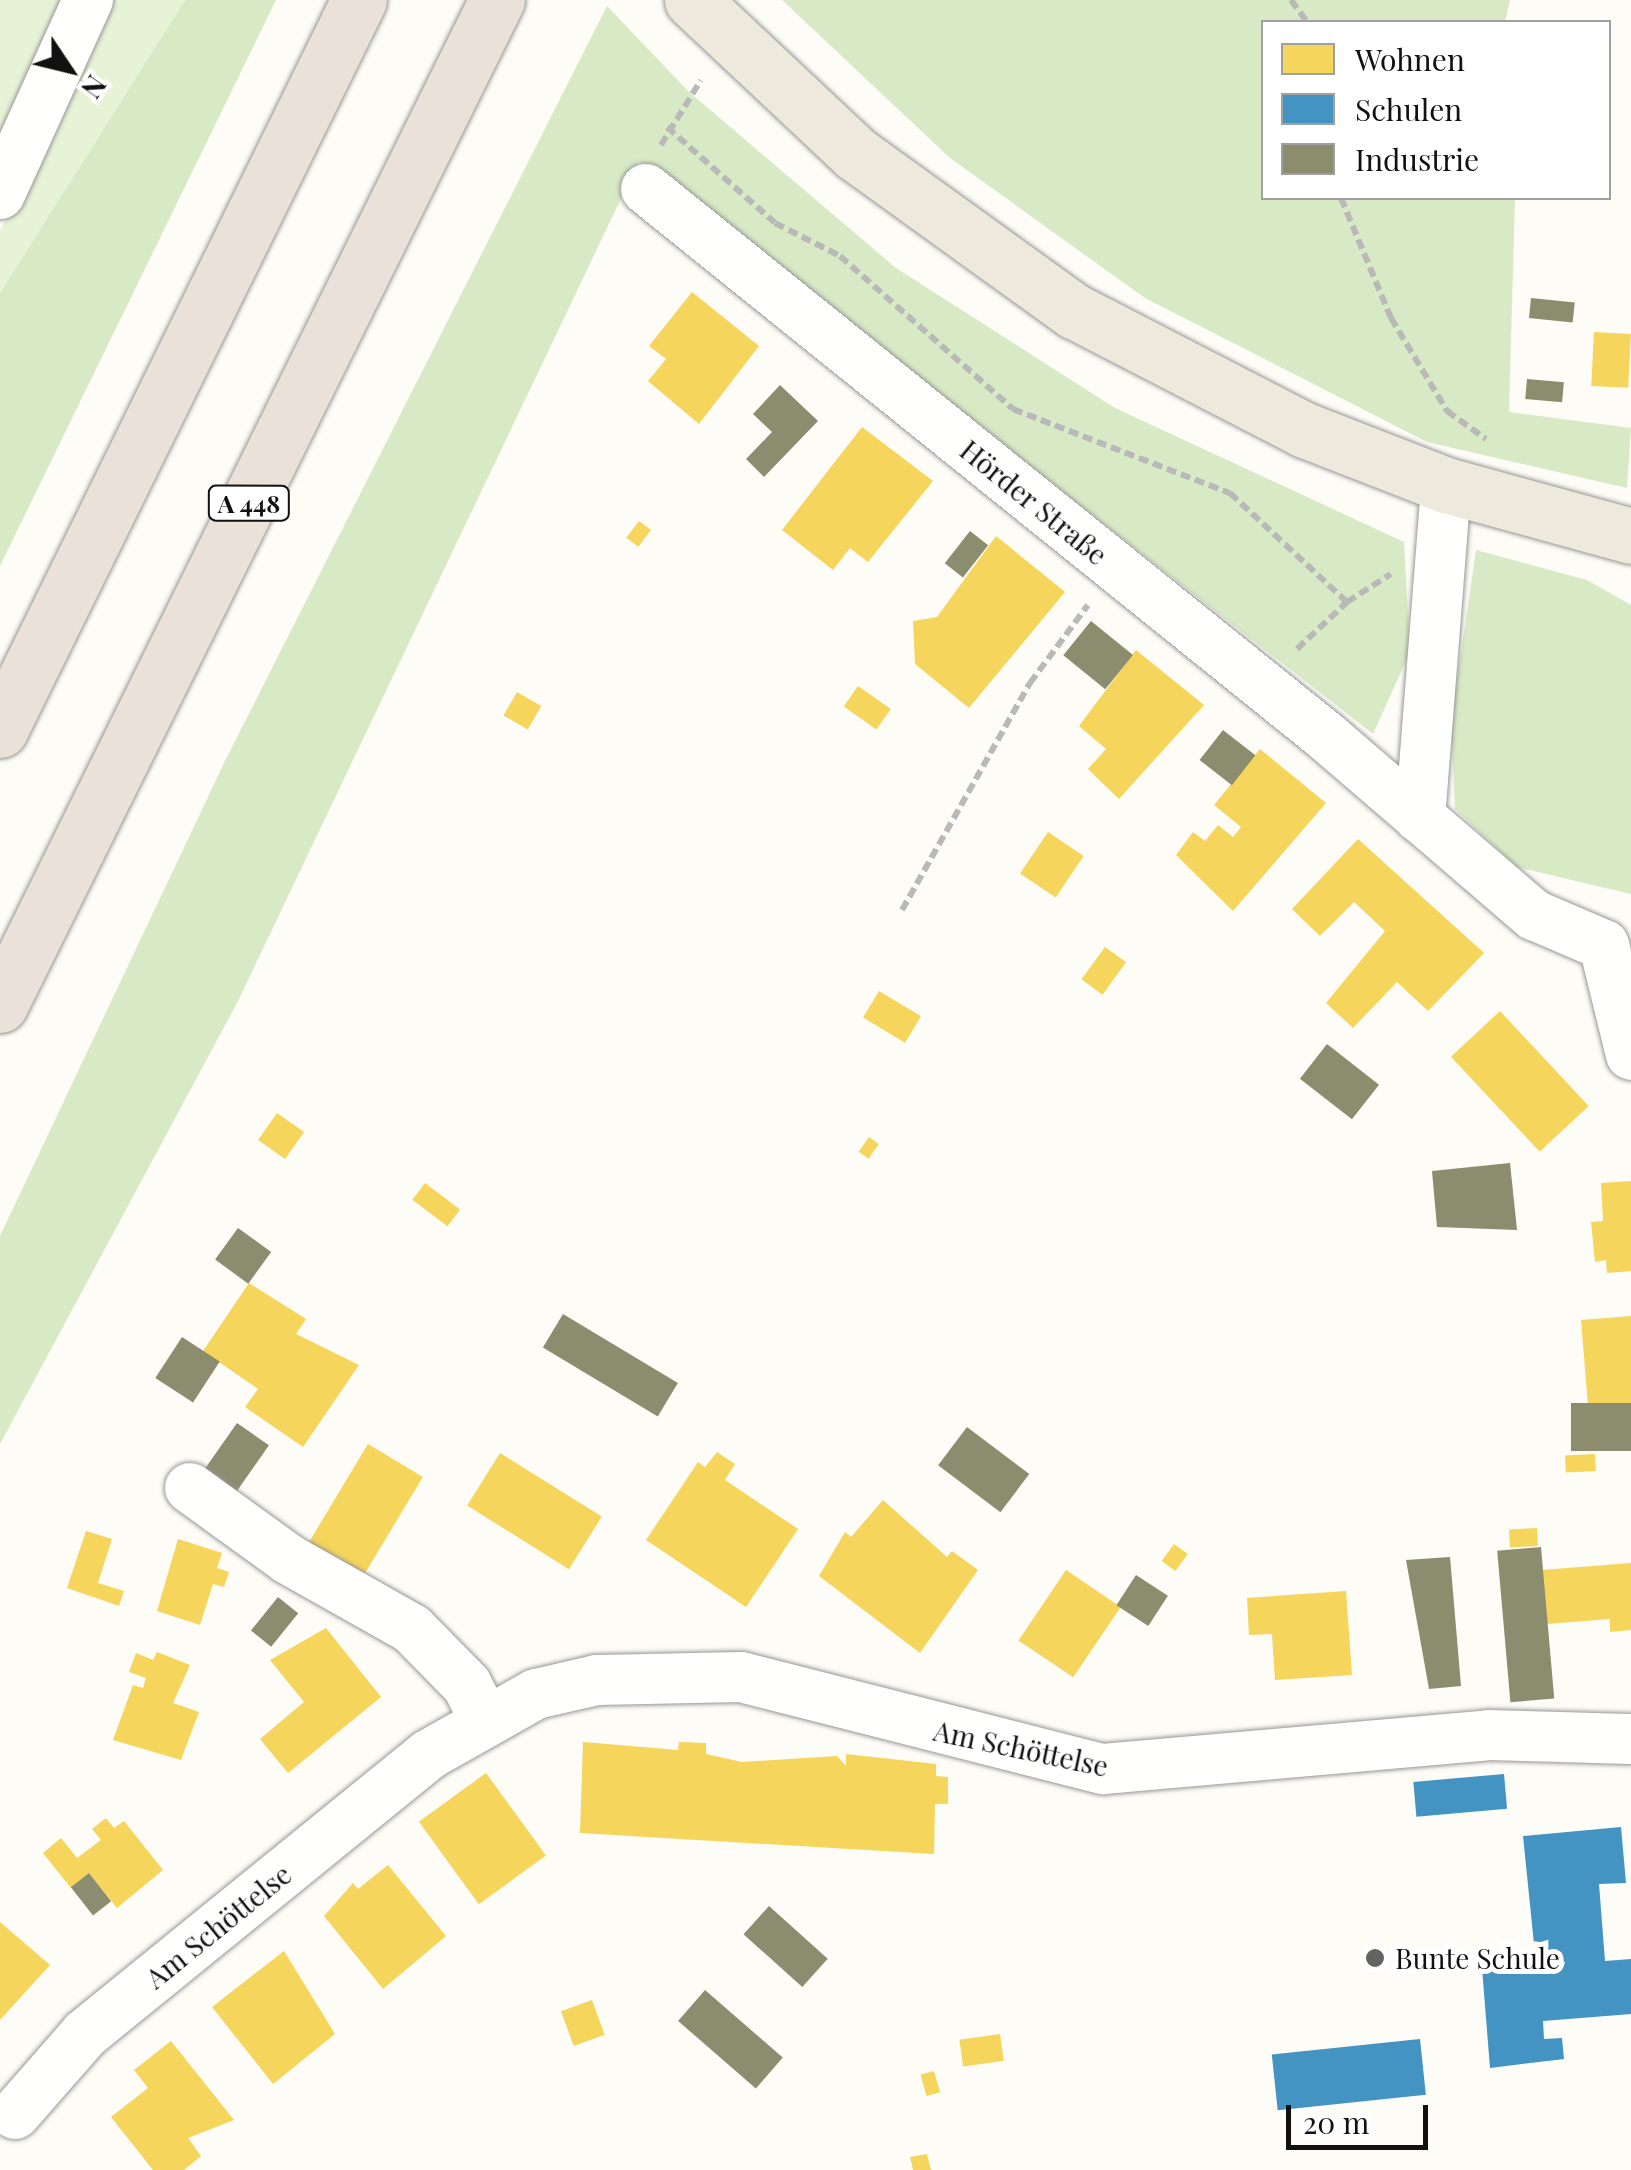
<!DOCTYPE html>
<meta charset="utf-8">
<style>
body{margin:0}
#map{position:relative;width:1631px;height:2170px;overflow:hidden;background:#fdfcf7;font-family:"Playfair Display",serif}
div>[style]{position:absolute}
.green>*{inset:0;background:#e7f3d7}
.forest>*{inset:0;background:#d8eac5}
.homes>*{inset:0;background:#f6d55c;transform-origin:0 0}
.schools>*{inset:0;background:#4393c3;transform-origin:0 0}
.industry>*{inset:0;background:#8c8c6e;transform-origin:0 0}
.path>*{height:6px;margin-top:-3px;transform-origin:0;background:repeating-linear-gradient(90deg,#b9b9b8 0 10px,transparent 0 15px)}
.roads{filter:drop-shadow(0 0 2px #979795) drop-shadow(0 0 2px #979795)}
.minor>*{height:50px;margin:-25px;padding:0 25px;transform-origin:25px;border-radius:25px;background:#fffffe}
.major>*{height:55px;margin:-27.5px;padding:0 27.5px;transform-origin:27.5px;border-radius:27.5px;background:#ede9dc}
.highway>*{height:55px;margin:-27.5px;padding:0 27.5px;transform-origin:27.5px;border-radius:27.5px;background:#eae1d8}
.dots>*{width:28px;height:28px;translate:-50% -50%;box-sizing:border-box;border:5px solid #fff;border-radius:50%}
span{translate:-50% -50%;white-space:nowrap;text-align:center;line-height:1.15;-webkit-text-stroke:10px #fff;paint-order:stroke}
.shield-label span{padding:2px 8px;background:#fff;border:2px solid;border-radius:8px;-webkit-text-stroke-width:0}
.shield-label{font-size:25px;color:#111;font-weight:700}
.street-label{font-size:28px;color:#111}
.poi-label{font-size:28px;color:#111}
.left{translate:0 -50%;text-align:left}
.legend{position:absolute;left:1261px;top:20px;width:350px;height:180px;box-sizing:border-box;background:#fff;border:2px solid #a0a0a0;margin:0;padding:12px 18px;list-style:none;font-size:30px;color:#111}
.legend li{display:flex;align-items:center;gap:20px;height:50px}
.legend b{width:50px;border:2px solid #a0a0a0}
.north{position:absolute;left:20px;top:20px;width:100px;height:100px;-webkit-text-stroke:8px #fff;paint-order:stroke;rotate:125deg;font-size:28px;font-weight:700;line-height:40px;text-align:center;color:#111}
.north::after{content:'';display:block;margin:auto;width:35px;height:45px;background:#111;clip-path:polygon(50% 0,100% 100%,50% 72%,0 100%)}
.scale{position:absolute;left:1286px;top:2105px;width:142px;height:45px;box-sizing:border-box;border:5px solid #111;border-top:0;padding-left:12px;font-size:30px;line-height:35px;white-space:nowrap;color:#111;-webkit-text-stroke:8px #fff;paint-order:stroke}
</style>
<div id="map">
<div class="green">
<i style="clip-path:polygon(0 0,69px 0,0 155px)"></i>
<i style="clip-path:polygon(103px 0,185px 0,0 293px,0 231px)"></i>
</div>
<div class="forest">
<i style="clip-path:polygon(185px 0,276px 0,0 566px,0 293px)"></i>
<i style="clip-path:polygon(782px 0,1510px 0,1505px 22px,1264px 22px,1264px 198px,1515px 198px,1509px 412px,1631px 428px,1627px 488px,1427px 442px,1145px 298px,950px 158px)"></i>
<i style="clip-path:polygon(607px 6px,689px 92px,896px 268px,1115px 408px,1404px 542px,1410px 652px,1373px 734px,639px 161px,237px 1003px,0 1444px,0 1236px,225px 761px)"></i>
<i style="clip-path:polygon(1476px 550px,1587px 580px,1631px 605px,1631px 894px,1517px 867px,1455px 809px,1451px 721px)"></i>
</div>
<div class="homes">
<i style="clip-path:polygon(692px 292px,759px 346px,699px 424px,648px 381px,666px 359px,649px 346px)"></i>
<i style="left:1594px;top:332px;width:37px;height:54px;rotate:3deg"></i>
<i style="clip-path:polygon(862px 427px,933px 481px,868px 562px,850px 548px,833px 570px,782px 530px)"></i>
<i style="left:639px;top:521px;width:15px;height:21px;rotate:37deg"></i>
<i style="clip-path:polygon(996px 536px,1065px 592px,969px 708px,915px 664px,913px 621px,937px 617px)"></i>
<i style="clip-path:polygon(1136px 650px,1204px 705px,1119px 799px,1088px 769px,1106px 749px,1079px 726px)"></i>
<i style="left:858px;top:686px;width:40px;height:25px;rotate:35deg"></i>
<i style="left:517px;top:692px;width:28px;height:27px;rotate:30deg"></i>
<i style="clip-path:polygon(1260px 749px,1326px 803px,1233px 911px,1176px 855px,1193px 832px,1205px 841px,1218px 825px,1233px 837px,1241px 827px,1214px 805px)"></i>
<i style="left:1048px;top:832px;width:43px;height:50px;rotate:34deg"></i>
<i style="clip-path:polygon(1358px 839px,1484px 953px,1428px 1011px,1397px 982px,1353px 1028px,1326px 1003px,1385px 931px,1354px 902px,1320px 936px,1292px 909px)"></i>
<i style="left:1105px;top:947px;width:26px;height:40px;rotate:36deg"></i>
<i style="left:879px;top:991px;width:49px;height:31px;rotate:31deg"></i>
<i style="left:1500px;top:1011px;width:130px;height:67px;rotate:47deg"></i>
<i style="left:277px;top:1113px;width:33px;height:33px;rotate:35deg"></i>
<i style="left:869px;top:1137px;width:12px;height:18px;rotate:35deg"></i>
<i style="clip-path:polygon(1631px 1181px,1631px 1271px,1607px 1273px,1606px 1260px,1595px 1262px,1591px 1222px,1603px 1221px,1601px 1183px)"></i>
<i style="left:425px;top:1183px;width:44px;height:21px;rotate:37deg"></i>
<i style="clip-path:polygon(249px 1283px,306px 1319px,296px 1334px,359px 1365px,303px 1447px,245px 1407px,258px 1389px,203px 1351px)"></i>
<i style="clip-path:polygon(1631px 1316px,1631px 1403px,1588px 1406px,1581px 1320px)"></i>
<i style="left:368px;top:1444px;width:64px;height:118px;rotate:31deg"></i>
<i style="clip-path:polygon(717px 1452px,735px 1464px,725px 1480px,798px 1529px,746px 1607px,646px 1540px,698px 1462px,705px 1467px)"></i>
<i style="left:500px;top:1453px;width:120px;height:62px;rotate:32deg"></i>
<i style="left:1595px;top:1454px;width:17px;height:30px;rotate:87deg"></i>
<i style="clip-path:polygon(883px 1500px,947px 1557px,952px 1551px,978px 1570px,920px 1653px,819px 1576px,845px 1532px,851px 1537px)"></i>
<i style="left:1537px;top:1528px;width:18px;height:28px;rotate:87deg"></i>
<i style="clip-path:polygon(86px 1531px,112px 1539px,98px 1583px,124px 1591px,119px 1606px,67px 1588px)"></i>
<i style="clip-path:polygon(178px 1539px,222px 1553px,217px 1568px,229px 1572px,224px 1587px,213px 1584px,200px 1625px,157px 1611px)"></i>
<i style="left:1174px;top:1544px;width:17px;height:21px;rotate:36deg"></i>
<i style="clip-path:polygon(1631px 1563px,1631px 1630px,1610px 1632px,1610px 1619px,1546px 1624px,1541px 1570px)"></i>
<i style="left:1066px;top:1570px;width:66px;height:85px;rotate:34deg"></i>
<i style="clip-path:polygon(1346px 1591px,1352px 1675px,1275px 1680px,1272px 1634px,1249px 1635px,1247px 1598px)"></i>
<i style="clip-path:polygon(326px 1628px,381px 1697px,288px 1773px,260px 1739px,304px 1702px,270px 1660px)"></i>
<i style="clip-path:polygon(157px 1652px,190px 1665px,173px 1703px,199px 1712px,181px 1760px,113px 1740px,133px 1685px,143px 1688px,146px 1678px,129px 1672px,136px 1653px,153px 1660px)"></i>
<i style="clip-path:polygon(583px 1742px,678px 1750px,679px 1742px,706px 1743px,706px 1754px,742px 1762px,837px 1756px,846px 1766px,846px 1754px,936px 1764px,936px 1776px,948px 1777px,948px 1804px,935px 1804px,934px 1854px,580px 1833px)"></i>
<i style="left:486px;top:1773px;width:102px;height:83px;rotate:54deg"></i>
<i style="clip-path:polygon(106px 1818px,114px 1828px,124px 1821px,163px 1870px,117px 1908px,89px 1873px,71px 1888px,43px 1853px,61px 1838px,77px 1858px,101px 1840px,92px 1829px)"></i>
<i style="clip-path:polygon(388px 1865px,446px 1936px,383px 1989px,324px 1916px,353px 1883px,358px 1889px)"></i>
<i style="clip-path:polygon(0 1922px,50px 1965px,0 2020px)"></i>
<i style="clip-path:polygon(284px 1951px,335px 2034px,273px 2084px,212px 2007px)"></i>
<i style="left:592px;top:2000px;width:37px;height:33px;rotate:70deg"></i>
<i style="left:1000px;top:2034px;width:27px;height:41px;rotate:82deg"></i>
<i style="clip-path:polygon(171px 2041px,234px 2120px,188px 2138px,201px 2156px,184px 2170px,153px 2170px,111px 2117px,148px 2088px,134px 2070px)"></i>
<i style="left:934px;top:2071px;width:22px;height:14px;rotate:74deg"></i>
<i style="clip-path:polygon(927px 2154px,931px 2170px,913px 2170px,910px 2157px)"></i>
</div>
<div class="schools">
<i style="left:1504px;top:1774px;width:35px;height:91px;rotate:85deg"></i>
<i style="clip-path:polygon(1621px 1827px,1626px 1883px,1599px 1884px,1605px 1961px,1631px 1959px,1631px 2014px,1543px 2021px,1544px 2039px,1562px 2038px,1564px 2059px,1490px 2068px,1482px 1968px,1529px 1964px,1535px 1954px,1523px 1836px)"></i>
<i style="left:1420px;top:2039px;width:56px;height:149px;rotate:84deg"></i>
</div>
<div class="industry">
<i style="left:1531px;top:298px;width:44px;height:20px;rotate:6deg"></i>
<i style="left:1527px;top:379px;width:37px;height:20px;rotate:5deg"></i>
<i style="clip-path:polygon(780px 385px,818px 421px,764px 477px,746px 459px,772px 432px,753px 414px)"></i>
<i style="left:970px;top:531px;width:23px;height:41px;rotate:38deg"></i>
<i style="left:1091px;top:621px;width:54px;height:44px;rotate:39deg"></i>
<i style="left:1223px;top:730px;width:41px;height:38px;rotate:38deg"></i>
<i style="left:1327px;top:1044px;width:66px;height:44px;rotate:38deg"></i>
<i style="clip-path:polygon(1510px 1163px,1517px 1230px,1437px 1227px,1432px 1171px)"></i>
<i style="left:238px;top:1228px;width:41px;height:39px;rotate:36deg"></i>
<i style="left:563px;top:1314px;width:134px;height:39px;rotate:31deg"></i>
<i style="left:182px;top:1337px;width:45px;height:49px;rotate:33deg"></i>
<i style="left:1631px;top:1403px;width:48px;height:60px;rotate:90deg"></i>
<i style="left:237px;top:1423px;width:39px;height:65px;rotate:35deg"></i>
<i style="left:967px;top:1427px;width:78px;height:48px;rotate:37deg"></i>
<i style="left:1541px;top:1547px;width:152px;height:44px;rotate:85deg"></i>
<i style="clip-path:polygon(1450px 1557px,1461px 1686px,1429px 1689px,1406px 1560px)"></i>
<i style="left:1136px;top:1575px;width:38px;height:36px;rotate:33deg"></i>
<i style="left:278px;top:1597px;width:26px;height:43px;rotate:39deg"></i>
<i style="left:89px;top:1873px;width:36px;height:23px;rotate:52deg"></i>
<i style="left:769px;top:1906px;width:79px;height:38px;rotate:42deg"></i>
<i style="left:705px;top:1990px;width:103px;height:41px;rotate:41deg"></i>
</div>
<div class="path">
<i style="left:1291px;top:0;width:27px;rotate:54deg"></i>
<i style="left:667px;top:127px;width:144px;rotate:41.6deg"></i>
<i style="left:775px;top:223px;width:73px;rotate:26.9deg"></i>
<i style="left:840px;top:256px;width:231px;rotate:41.5deg"></i>
<i style="left:1013px;top:409px;width:233px;rotate:21.2deg"></i>
<i style="left:1230px;top:493px;width:160px;rotate:43deg"></i>
<i style="left:1347px;top:602px;width:52px;rotate:-32.5deg"></i>
<i style="left:661px;top:145px;width:76px;rotate:-58.4deg"></i>
<i style="left:1341px;top:198px;width:130px;rotate:67.4deg"></i>
<i style="left:1391px;top:318px;width:109px;rotate:58.9deg"></i>
<i style="left:1447px;top:411px;width:48px;rotate:35.7deg"></i>
<i style="left:1297px;top:649px;width:69px;rotate:-43.2deg"></i>
<i style="left:902px;top:910px;width:261px;rotate:-60.6deg"></i>
<i style="left:1030px;top:683px;width:97px;rotate:-53.4deg"></i>
</div>
<div class="roads">
<div class="minor">
<i style="left:646px;top:189px;width:876px;rotate:38.83deg"></i>
<i style="left:1328px;top:738px;width:272px;rotate:40.7deg"></i>
<i style="left:1534px;top:915px;width:76px;rotate:23.2deg"></i>
<i style="left:1604px;top:945px;width:113px;rotate:76.2deg"></i>
<i style="left:0;top:194px;width:213px;rotate:-65.6deg"></i>
<i style="left:1420px;top:818px;width:334px;rotate:-85.5deg"></i>
<i style="left:190px;top:1488px;width:121px;rotate:35.9deg"></i>
<i style="left:288px;top:1559px;width:142px;rotate:29.4deg"></i>
<i style="left:412px;top:1629px;width:78px;rotate:45.5deg"></i>
<i style="left:467px;top:1685px;width:38px;rotate:63deg"></i>
<i style="left:15px;top:2114px;width:106px;rotate:-48.8deg"></i>
<i style="left:85px;top:2034px;width:442px;rotate:-39.1deg"></i>
<i style="left:428px;top:1755px;width:124px;rotate:-29.5deg"></i>
<i style="left:536px;top:1694px;width:63px;rotate:-12.9deg"></i>
<i style="left:597px;top:1680px;width:144px;rotate:-1.2deg"></i>
<i style="left:741px;top:1677px;width:374px;rotate:14.3deg"></i>
<i style="left:1103px;top:1769px;width:386px;rotate:-5deg"></i>
<i style="left:1488px;top:1735px;width:143px;rotate:1.6deg"></i>
</div>
<div class="major">
<i style="left:692px;top:0;width:225px;rotate:43.2deg"></i>
<i style="left:856px;top:154px;width:269px;rotate:35.8deg"></i>
<i style="left:1074px;top:311px;width:260px;rotate:27.3deg"></i>
<i style="left:1305px;top:430px;width:151px;rotate:21.3deg"></i>
<i style="left:1446px;top:485px;width:192px;rotate:15.4deg"></i>
</div>
<div class="highway">
<i style="left:0;top:730px;width:813px;rotate:-63.81deg"></i>
<i style="left:0;top:1005px;width:1121px;rotate:-63.69deg"></i>
</div>
</div>
<div class="dots">
<i style="left:1375px;top:1958px;background:#646362"></i>
</div>
<div class="shield-label">
<span style="left:249px;top:503px">A 448</span>
</div>
<div class="street-label">
<span style="left:1034px;top:502px;rotate:39deg">Hörder Straße</span>
<span style="left:1021px;top:1748px;rotate:12deg">Am Schöttelse</span>
<span style="left:218px;top:1926px;rotate:-39deg">Am Schöttelse</span>
</div>
<div class="poi-label">
<span class="left" style="left:1395px;top:1958px">Bunte Schule</span>
</div>
<ul class="legend">
<li><b style="height:28px;background:#f6d55c"></b>Wohnen</li>
<li><b style="height:28px;background:#4393c3"></b>Schulen</li>
<li><b style="height:28px;background:#8c8c6e"></b>Industrie</li>
</ul>
<div class="north">N</div>
<div class="scale">20 m</div>
</div>
